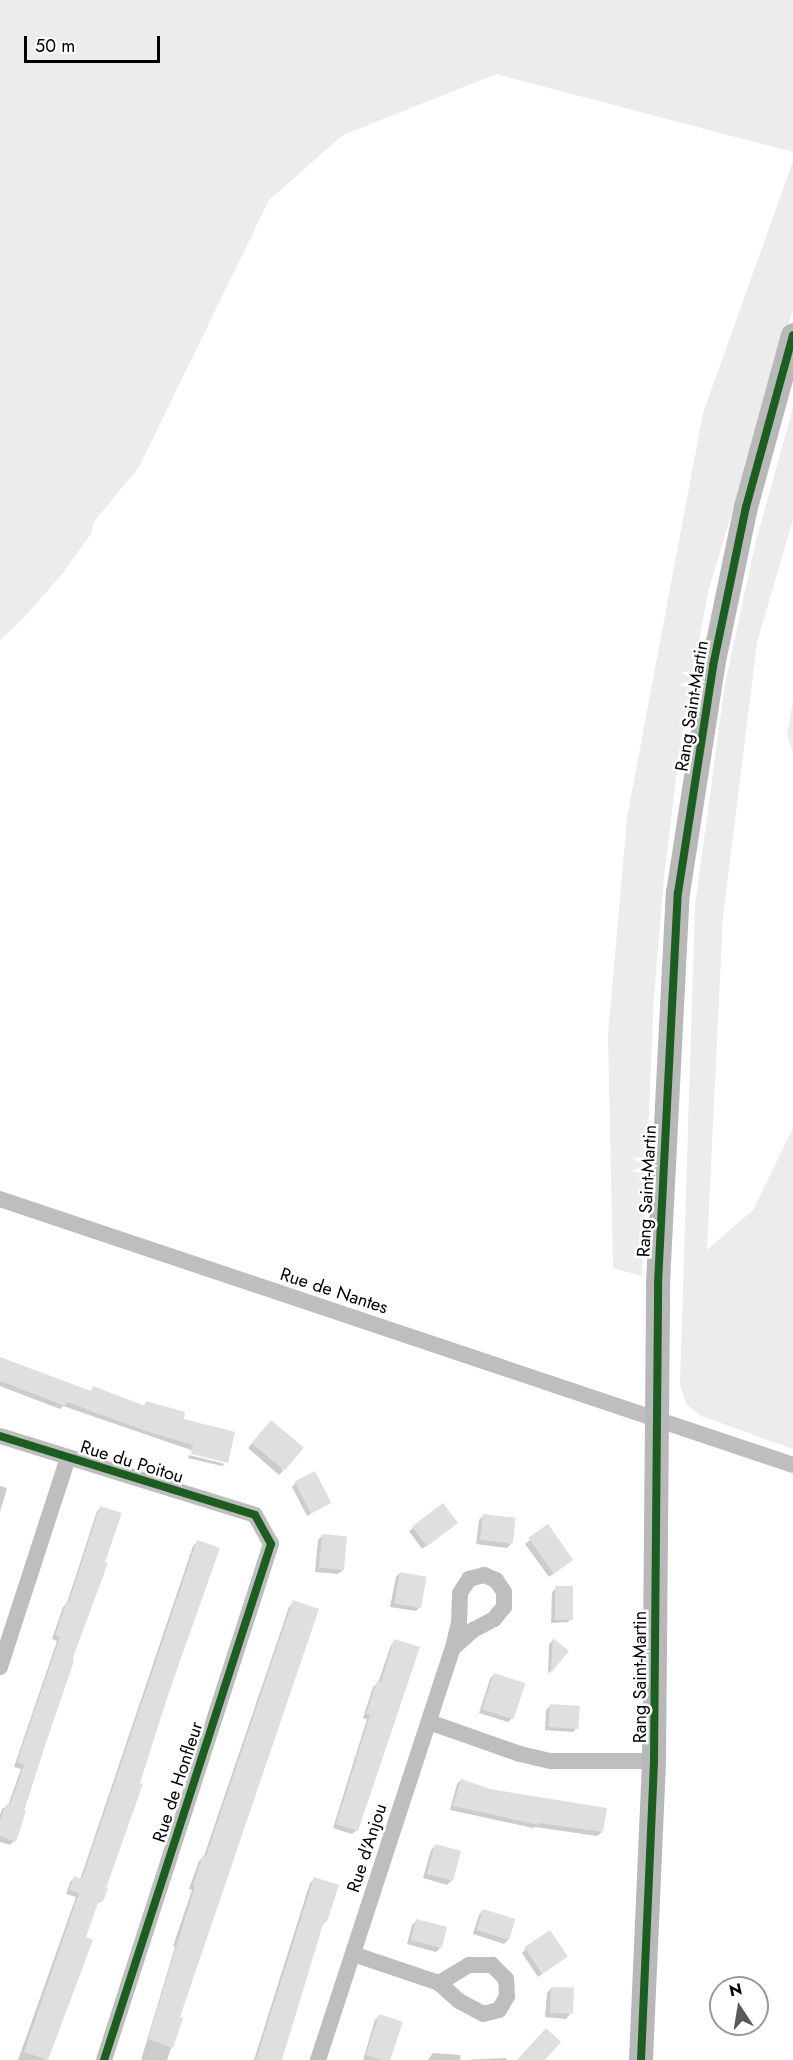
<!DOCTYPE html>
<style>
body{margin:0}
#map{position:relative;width:793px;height:2060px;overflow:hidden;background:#fff;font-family:Jost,sans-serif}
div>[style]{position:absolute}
.green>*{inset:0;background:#ececec}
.shadow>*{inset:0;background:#0003}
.building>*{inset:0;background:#dfdfdf;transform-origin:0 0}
.street>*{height:16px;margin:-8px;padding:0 8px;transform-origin:8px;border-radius:8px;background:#bebebe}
.secondary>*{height:24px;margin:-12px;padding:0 12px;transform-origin:12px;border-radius:12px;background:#b8b8b8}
.cycleway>*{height:8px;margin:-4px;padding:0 4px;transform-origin:4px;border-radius:4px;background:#1b5e20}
span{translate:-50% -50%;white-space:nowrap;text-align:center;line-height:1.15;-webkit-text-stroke:5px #fff;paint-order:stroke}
.street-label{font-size:18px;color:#000}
.north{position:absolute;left:709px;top:1976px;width:60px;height:60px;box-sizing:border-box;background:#fff;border:2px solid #999;border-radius:50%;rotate:348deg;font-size:16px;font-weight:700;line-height:24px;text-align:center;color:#000}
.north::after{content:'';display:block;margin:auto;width:21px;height:27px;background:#595959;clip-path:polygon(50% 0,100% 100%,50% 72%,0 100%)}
.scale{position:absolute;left:24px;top:36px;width:136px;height:27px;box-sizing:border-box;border:3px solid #000;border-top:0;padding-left:8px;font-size:18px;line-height:21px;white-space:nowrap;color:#000;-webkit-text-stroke:4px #fff;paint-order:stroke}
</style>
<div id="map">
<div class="green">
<i style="clip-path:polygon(0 0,793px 0,793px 152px,496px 74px,343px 135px,269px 200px,139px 467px,93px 523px,91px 534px,63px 573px,18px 624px,0 640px)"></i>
<i style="clip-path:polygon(793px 161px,793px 309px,708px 592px,680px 745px,664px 878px,654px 996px,642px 1276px,613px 1268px,608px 1035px,627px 818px,703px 413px)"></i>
<i style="clip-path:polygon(793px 407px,793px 520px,757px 642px,723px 917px,707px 1250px,753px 1210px,793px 1128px,793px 1449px,701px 1416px,686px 1404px,680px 1384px,695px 905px,725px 684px,755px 545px)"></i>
<i style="clip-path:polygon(793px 700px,793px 753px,787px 735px)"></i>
</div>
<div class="shadow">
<i style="clip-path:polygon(0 1359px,89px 1392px,94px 1388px,143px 1407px,147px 1402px,184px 1413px,182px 1420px,234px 1433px,226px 1462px,63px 1406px,60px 1409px,0 1386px)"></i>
<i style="clip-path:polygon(267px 1426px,283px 1471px,279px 1475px,248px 1448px)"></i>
<i style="clip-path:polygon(189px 1455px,225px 1464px,222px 1466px,188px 1458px)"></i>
<i style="clip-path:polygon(296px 1483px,329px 1502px,307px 1516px,292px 1487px)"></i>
<i style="clip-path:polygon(0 1486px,7px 1488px,0 1512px)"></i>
<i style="clip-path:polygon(443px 1505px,452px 1527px,422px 1549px,409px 1531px)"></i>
<i style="clip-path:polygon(101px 1507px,92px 1599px,14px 1841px,10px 1845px,0 1842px,0 1815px,2px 1809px,8px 1806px,21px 1769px,14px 1767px,57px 1641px,52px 1639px,63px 1607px,67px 1603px,97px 1511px)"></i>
<i style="clip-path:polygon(483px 1516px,511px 1544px,507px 1548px,476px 1544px,479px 1520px)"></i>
<i style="clip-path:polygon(548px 1527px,567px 1564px,549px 1577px,525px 1544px)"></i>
<i style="clip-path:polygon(322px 1536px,343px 1570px,338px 1574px,315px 1572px,318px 1540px)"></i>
<i style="clip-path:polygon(197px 1542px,167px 1694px,102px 1901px,96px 1904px,84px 1938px,91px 1941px,46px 2060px,18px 2060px,76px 1897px,66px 1894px,70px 1882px,74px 1878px,80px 1880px,193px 1546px)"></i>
<i style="clip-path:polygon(400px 1573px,420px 1607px,416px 1611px,390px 1607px,396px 1577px)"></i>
<i style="clip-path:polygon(556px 1588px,572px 1618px,568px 1622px,551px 1623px,552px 1592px)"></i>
<i style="clip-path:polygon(294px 1602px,178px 2018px,181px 2019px,167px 2060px,141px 2060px,175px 1947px,173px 1946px,192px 1890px,189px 1889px,199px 1861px,204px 1856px,289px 1607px)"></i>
<i style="clip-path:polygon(553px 1640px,567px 1651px,548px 1674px,549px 1644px)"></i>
<i style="clip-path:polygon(395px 1641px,357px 1830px,352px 1834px,333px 1828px,367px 1719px,363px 1718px,373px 1687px,378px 1683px,391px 1645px)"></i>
<i style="clip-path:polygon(494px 1674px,512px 1718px,508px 1722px,479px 1713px,490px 1679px)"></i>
<i style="clip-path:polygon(550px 1706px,577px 1727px,573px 1732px,545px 1730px,546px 1710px)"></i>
<i style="clip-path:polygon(461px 1780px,602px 1832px,597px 1836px,535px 1827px,533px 1828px,450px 1810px,457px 1784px)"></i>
<i style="clip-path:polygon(435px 1846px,451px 1881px,447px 1885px,423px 1878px,431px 1850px)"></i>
<i style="clip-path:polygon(314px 1879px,326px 1921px,321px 1926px,281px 2060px,254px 2060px,310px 1883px)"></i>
<i style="clip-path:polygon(483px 1910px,508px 1940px,504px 1944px,473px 1934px,479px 1915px)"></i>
<i style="clip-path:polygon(416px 1921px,440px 1948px,436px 1952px,407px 1944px,412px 1925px)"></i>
<i style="clip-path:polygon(526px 1949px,562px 1960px,538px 1977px,522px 1953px)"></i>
<i style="clip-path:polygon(551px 1988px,570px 2014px,566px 2019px,545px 2017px,547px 1993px)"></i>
<i style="clip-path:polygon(379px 2016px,401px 2023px,390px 2060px,363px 2060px,375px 2020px)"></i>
<i style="clip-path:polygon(433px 2053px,461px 2055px,460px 2060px,428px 2060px)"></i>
<i style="clip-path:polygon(506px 2058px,507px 2060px,464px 2060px)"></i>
</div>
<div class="building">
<i style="clip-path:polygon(0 1357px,91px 1391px,93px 1386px,145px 1406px,146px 1401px,185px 1412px,184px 1419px,235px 1432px,228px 1463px,191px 1454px,193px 1445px,143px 1430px,67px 1402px,65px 1406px,0 1381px)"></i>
<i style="left:271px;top:1420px;width:43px;height:30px;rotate:40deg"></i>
<i style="left:315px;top:1471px;width:36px;height:23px;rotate:63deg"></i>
<i style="left:443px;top:1503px;width:25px;height:39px;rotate:53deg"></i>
<i style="clip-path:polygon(100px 1506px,122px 1513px,105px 1562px,108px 1563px,72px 1660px,74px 1661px,23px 1810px,26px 1811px,16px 1842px,0 1836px,0 1820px,6px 1804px,10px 1805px,24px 1765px,17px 1762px,60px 1637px,55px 1635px,67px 1601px,69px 1602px)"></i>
<i style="left:483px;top:1514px;width:33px;height:26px;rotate:7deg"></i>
<i style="left:548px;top:1524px;width:44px;height:24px;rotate:55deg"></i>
<i style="left:322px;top:1534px;width:25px;height:34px;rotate:5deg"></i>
<i style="clip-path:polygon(197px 1540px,220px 1548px,168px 1695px,140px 1783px,143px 1784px,106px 1888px,108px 1888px,103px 1902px,99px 1900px,86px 1937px,93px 1940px,48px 2060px,24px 2052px,79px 1893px,69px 1890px,74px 1876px,82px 1879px)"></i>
<i style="left:400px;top:1572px;width:27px;height:32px;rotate:10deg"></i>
<i style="left:555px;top:1586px;width:18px;height:34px"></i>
<i style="clip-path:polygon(293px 1600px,319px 1609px,180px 2017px,183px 2018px,173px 2048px,148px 2039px,195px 1886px,193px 1885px,203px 1855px,206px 1856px)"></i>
<i style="clip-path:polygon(553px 1638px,569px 1651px,551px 1673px)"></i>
<i style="clip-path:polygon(394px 1639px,420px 1647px,358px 1831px,336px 1824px,370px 1715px,366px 1714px,377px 1681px,381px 1682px)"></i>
<i style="left:494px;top:1673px;width:33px;height:38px;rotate:18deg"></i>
<i style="left:550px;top:1704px;width:30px;height:23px;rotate:4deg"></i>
<i style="clip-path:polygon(461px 1779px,490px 1789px,607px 1808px,603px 1832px,539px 1823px,539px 1825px,453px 1806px)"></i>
<i style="left:435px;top:1844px;width:27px;height:31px;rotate:15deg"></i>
<i style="clip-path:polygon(314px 1877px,339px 1885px,327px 1922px,324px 1921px,282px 2060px,256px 2060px)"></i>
<i style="left:483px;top:1909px;width:34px;height:22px;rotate:17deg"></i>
<i style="left:416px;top:1919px;width:32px;height:22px;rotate:14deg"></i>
<i style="left:550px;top:1930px;width:32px;height:31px;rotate:56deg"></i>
<i style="left:551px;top:1987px;width:23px;height:26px;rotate:2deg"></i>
<i style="left:379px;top:2014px;width:25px;height:43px;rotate:18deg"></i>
<i style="clip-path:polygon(546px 2028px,561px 2042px,545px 2060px,517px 2060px)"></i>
</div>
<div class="street">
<i style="left:0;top:1199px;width:836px;rotate:18.54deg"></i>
<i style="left:0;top:1436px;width:267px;rotate:17.2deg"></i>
<i style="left:255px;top:1515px;width:33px;rotate:61deg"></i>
<i style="left:271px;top:1544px;width:542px;rotate:107.93deg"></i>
<i style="left:484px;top:1575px;width:13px;rotate:23deg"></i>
<i style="left:496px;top:1580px;width:14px;rotate:56deg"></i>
<i style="left:504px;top:1592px;width:15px;rotate:90deg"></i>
<i style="left:504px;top:1607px;width:16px;rotate:130deg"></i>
<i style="left:494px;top:1619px;width:24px;rotate:152deg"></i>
<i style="left:473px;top:1630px;width:27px;rotate:138deg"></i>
<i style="left:453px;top:1648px;width:26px;rotate:-77deg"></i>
<i style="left:459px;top:1623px;width:30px;rotate:-88deg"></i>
<i style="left:460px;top:1593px;width:17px;rotate:-57deg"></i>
<i style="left:469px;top:1579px;width:16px;rotate:-15deg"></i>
<i style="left:0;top:1667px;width:220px;rotate:-72deg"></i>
<i style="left:429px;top:1722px;width:96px;rotate:19.4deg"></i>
<i style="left:520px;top:1754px;width:32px;rotate:13deg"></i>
<i style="left:551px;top:1761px;width:103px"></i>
<i style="left:353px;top:1954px;width:91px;rotate:18.6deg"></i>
<i style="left:439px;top:1983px;width:27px;rotate:42deg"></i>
<i style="left:459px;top:2001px;width:27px;rotate:28deg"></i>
<i style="left:483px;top:2014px;width:16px;rotate:-14deg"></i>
<i style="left:499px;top:2010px;width:16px;rotate:-60deg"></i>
<i style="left:507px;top:1996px;width:17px;rotate:-93deg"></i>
<i style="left:506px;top:1979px;width:20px;rotate:-135deg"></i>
<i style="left:492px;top:1965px;width:23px;rotate:180deg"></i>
<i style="left:469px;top:1965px;width:35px;rotate:149deg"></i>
<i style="left:318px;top:2060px;width:434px;rotate:-71.9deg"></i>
</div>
<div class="secondary">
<i style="left:641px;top:2060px;width:299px;rotate:-87.5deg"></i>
<i style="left:654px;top:1761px;width:478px;rotate:-89.5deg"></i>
<i style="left:658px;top:1283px;width:391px;rotate:-87.1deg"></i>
<i style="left:678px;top:893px;width:230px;rotate:-81.2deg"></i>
<i style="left:713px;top:666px;width:162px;rotate:-78.3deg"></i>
<i style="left:746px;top:507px;width:178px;rotate:-74.7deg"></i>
</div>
<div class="cycleway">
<i style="left:0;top:1436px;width:267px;rotate:17.2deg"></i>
<i style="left:255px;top:1515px;width:33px;rotate:61deg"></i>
<i style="left:271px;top:1544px;width:542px;rotate:107.93deg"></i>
<i style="left:641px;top:2060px;width:299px;rotate:-87.5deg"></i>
<i style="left:654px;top:1761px;width:478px;rotate:-89.5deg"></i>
<i style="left:658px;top:1283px;width:391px;rotate:-87.1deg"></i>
<i style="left:678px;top:893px;width:230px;rotate:-81.2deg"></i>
<i style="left:713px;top:666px;width:162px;rotate:-78.3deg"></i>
<i style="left:746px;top:507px;width:178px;rotate:-74.7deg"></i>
</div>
<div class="street-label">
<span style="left:692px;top:706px;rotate:-81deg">Rang Saint-Martin</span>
<span style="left:647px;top:1191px;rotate:-87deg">Rang Saint-Martin</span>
<span style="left:334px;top:1291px;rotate:18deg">Rue de Nantes</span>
<span style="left:132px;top:1462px;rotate:17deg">Rue du Poitou</span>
<span style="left:640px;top:1677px;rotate:-90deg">Rang Saint-Martin</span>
<span style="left:178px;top:1782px;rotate:-72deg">Rue de Honfleur</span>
<span style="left:367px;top:1848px;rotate:-72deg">Rue d'Anjou</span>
</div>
<div class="north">N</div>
<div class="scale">50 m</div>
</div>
